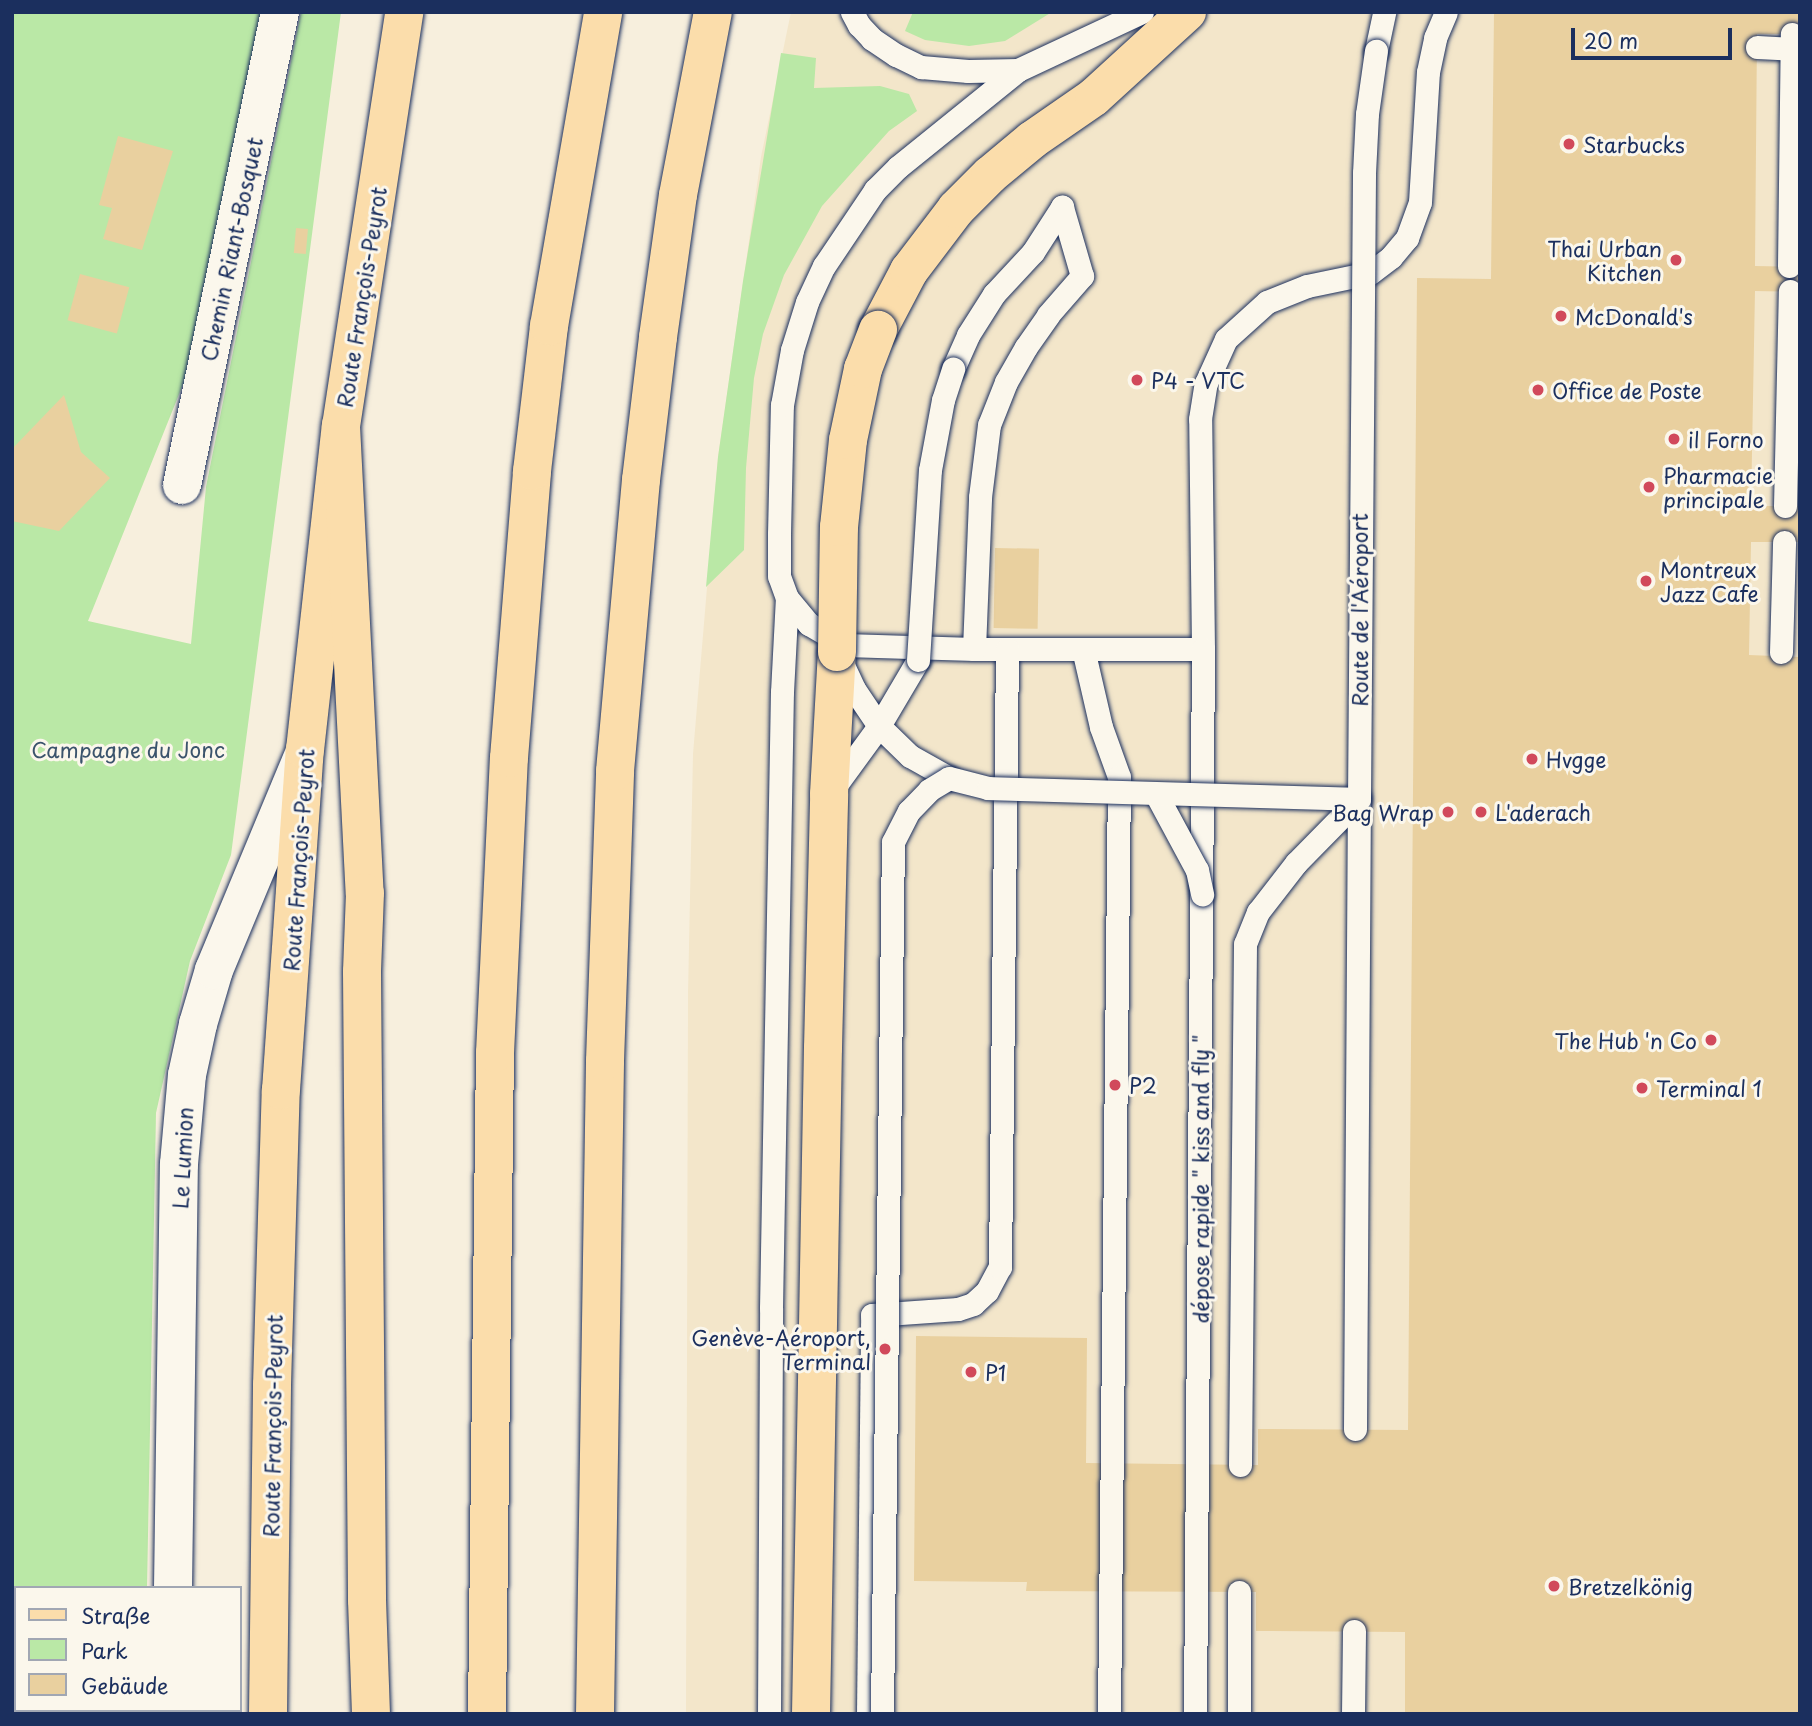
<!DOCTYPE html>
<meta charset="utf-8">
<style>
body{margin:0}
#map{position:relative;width:1812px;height:1726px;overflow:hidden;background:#f7efdd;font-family:"Playpen Sans",sans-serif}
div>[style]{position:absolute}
.built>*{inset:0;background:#f3e6ca}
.green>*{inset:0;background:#bae8a6}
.building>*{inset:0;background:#e9d09f;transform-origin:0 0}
.roads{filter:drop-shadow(0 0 2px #1b2f5e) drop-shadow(0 0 2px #1b2f5e)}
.lane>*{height:23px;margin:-11.5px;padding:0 11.5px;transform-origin:11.5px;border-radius:11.5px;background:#fbf7ec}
.street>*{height:38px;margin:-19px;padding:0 19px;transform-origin:19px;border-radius:19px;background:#fbf7ec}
.primary>*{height:38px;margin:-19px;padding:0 19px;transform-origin:19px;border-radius:19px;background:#fbddab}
.highway>*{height:38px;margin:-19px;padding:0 19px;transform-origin:19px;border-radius:19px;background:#fbddab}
.bridges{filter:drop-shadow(0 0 2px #1b2f5e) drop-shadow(0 0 2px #1b2f5e)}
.lane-bridge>*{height:23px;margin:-11.5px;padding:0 11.5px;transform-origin:11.5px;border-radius:11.5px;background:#fbf7ec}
.primary-bridge>*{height:38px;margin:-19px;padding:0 19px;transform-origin:19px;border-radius:19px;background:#fbddab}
.dots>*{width:19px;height:19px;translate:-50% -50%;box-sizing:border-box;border:4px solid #fbf7ec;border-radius:50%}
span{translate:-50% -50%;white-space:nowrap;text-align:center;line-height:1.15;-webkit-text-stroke:6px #fbf7ec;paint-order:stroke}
.poi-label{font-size:21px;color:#1b2f5e}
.left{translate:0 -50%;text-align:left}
.right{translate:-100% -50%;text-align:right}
.street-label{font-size:21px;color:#1b2f5e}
.park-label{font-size:21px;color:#3b546c}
.frame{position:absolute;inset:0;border:14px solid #1b2f5e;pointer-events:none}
.legend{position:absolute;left:14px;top:1586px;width:228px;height:126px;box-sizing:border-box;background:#fbf7ec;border:2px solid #a1a7b3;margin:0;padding:9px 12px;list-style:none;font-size:21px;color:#1b2f5e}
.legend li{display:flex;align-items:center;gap:14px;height:35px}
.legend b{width:35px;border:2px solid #a1a7b3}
.scale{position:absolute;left:1571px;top:28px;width:161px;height:32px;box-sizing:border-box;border:4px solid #1b2f5e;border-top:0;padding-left:9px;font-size:21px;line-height:24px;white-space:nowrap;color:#1b2f5e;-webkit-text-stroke:5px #fbf7ec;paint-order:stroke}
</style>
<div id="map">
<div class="built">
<i style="clip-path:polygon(791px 12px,1800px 12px,1800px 1714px,686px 1714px,688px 994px,693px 754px,718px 457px,761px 157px)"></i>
</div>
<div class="green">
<i style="clip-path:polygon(12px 12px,261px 12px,192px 362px,88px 621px,191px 644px,206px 487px,301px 12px,341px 12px,231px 855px,190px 961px,156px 1113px,147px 1588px,16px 1588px,16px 1710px,144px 1710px,144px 1714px,12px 1714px)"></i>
<i style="clip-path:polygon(913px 12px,1052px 12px,1005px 41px,969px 46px,925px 40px,905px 31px)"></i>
<i style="clip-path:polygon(781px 53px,816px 58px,814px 88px,880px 86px,909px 94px,917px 111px,889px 131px,822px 206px,784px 275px,763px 334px,754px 378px,746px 468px,744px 550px,706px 587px,718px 457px,743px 281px)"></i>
</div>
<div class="building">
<i style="clip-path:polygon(1494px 12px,1800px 12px,1800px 34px,1757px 34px,1755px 266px,1800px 267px,1800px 292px,1755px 291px,1751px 506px,1800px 506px,1800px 542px,1751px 542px,1749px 655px,1800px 657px,1800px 1714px,1405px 1714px,1405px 1632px,1256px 1631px,1256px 1592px,1026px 1591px,1027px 1582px,914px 1581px,916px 1336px,1087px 1338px,1086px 1463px,1258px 1465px,1258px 1429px,1408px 1430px,1417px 278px,1491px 279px)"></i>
<i style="clip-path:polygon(118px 136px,173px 151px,142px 250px,103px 239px,112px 208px,99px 205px)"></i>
<i style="left:296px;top:228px;width:12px;height:25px;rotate:5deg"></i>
<i style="left:80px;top:274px;width:51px;height:48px;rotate:15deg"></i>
<i style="clip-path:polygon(64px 395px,81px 452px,110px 478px,59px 531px,12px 521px,12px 449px)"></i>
<i style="left:995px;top:548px;width:44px;height:80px;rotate:1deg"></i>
</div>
<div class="roads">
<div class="lane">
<i style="left:852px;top:12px;width:15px;rotate:62deg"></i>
<i style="left:859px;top:25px;width:19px;rotate:47deg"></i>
<i style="left:872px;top:39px;width:29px;rotate:34deg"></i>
<i style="left:896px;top:55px;width:28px;rotate:26deg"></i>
<i style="left:921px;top:67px;width:47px;rotate:4.9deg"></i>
<i style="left:968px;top:71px;width:50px;rotate:-1.1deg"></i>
<i style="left:1757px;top:47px;width:36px;rotate:3deg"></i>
<i style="left:1376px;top:51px;width:40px;rotate:-78deg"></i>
<i style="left:1789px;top:266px;width:232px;rotate:-89.3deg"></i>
<i style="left:953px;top:369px;width:37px;rotate:-66deg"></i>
<i style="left:968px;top:335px;width:49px;rotate:-57.6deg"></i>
<i style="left:994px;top:294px;width:57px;rotate:-47.1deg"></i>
<i style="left:1033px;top:252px;width:54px;rotate:-57.2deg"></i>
<i style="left:1785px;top:506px;width:215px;rotate:-88.7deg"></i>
<i style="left:787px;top:598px;width:34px;rotate:50deg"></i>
<i style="left:809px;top:624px;width:42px;rotate:30.3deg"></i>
<i style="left:845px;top:645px;width:129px;rotate:1.8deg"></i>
<i style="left:974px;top:649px;width:229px"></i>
<i style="left:1203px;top:649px;width:230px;rotate:-90.7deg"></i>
<i style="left:1200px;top:419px;width:36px;rotate:-81deg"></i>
<i style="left:1206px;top:383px;width:48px;rotate:-65.6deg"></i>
<i style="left:1226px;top:339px;width:55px;rotate:-42.1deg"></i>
<i style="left:1267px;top:302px;width:43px;rotate:-21.8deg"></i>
<i style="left:1307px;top:286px;width:64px;rotate:-11.7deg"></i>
<i style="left:1370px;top:273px;width:26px;rotate:-37deg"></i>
<i style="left:1391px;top:257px;width:25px;rotate:-50deg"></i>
<i style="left:1407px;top:238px;width:38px;rotate:-70deg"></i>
<i style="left:1420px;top:202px;width:130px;rotate:-86.5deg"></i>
<i style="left:1428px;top:72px;width:35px;rotate:-78deg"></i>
<i style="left:1435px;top:38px;width:28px;rotate:-67deg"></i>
<i style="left:974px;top:649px;width:152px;rotate:-87.7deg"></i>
<i style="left:980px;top:497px;width:73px;rotate:-82.9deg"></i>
<i style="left:989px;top:425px;width:46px;rotate:-68.4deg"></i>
<i style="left:1006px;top:382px;width:40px;rotate:-60.3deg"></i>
<i style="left:1026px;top:347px;width:39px;rotate:-55deg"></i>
<i style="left:1048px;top:315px;width:52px;rotate:-48.9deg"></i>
<i style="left:1082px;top:276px;width:72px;rotate:-106.2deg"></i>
<i style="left:1083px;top:649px;width:80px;rotate:77deg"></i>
<i style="left:1101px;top:727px;width:53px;rotate:70.2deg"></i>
<i style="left:1119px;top:777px;width:937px;rotate:90.61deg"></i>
<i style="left:1781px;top:652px;width:110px;rotate:-88.4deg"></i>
<i style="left:842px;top:663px;width:29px;rotate:65deg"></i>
<i style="left:854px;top:689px;width:45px;rotate:56deg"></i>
<i style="left:879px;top:726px;width:43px;rotate:44.1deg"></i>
<i style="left:910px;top:756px;width:45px;rotate:29.4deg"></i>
<i style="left:833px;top:789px;width:78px;rotate:-53.9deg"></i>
<i style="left:879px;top:726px;width:77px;rotate:-59.4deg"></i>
<i style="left:1355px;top:1429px;width:630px;rotate:-89.64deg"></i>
<i style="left:1240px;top:1465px;width:521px;rotate:-89.45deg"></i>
<i style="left:1245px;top:944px;width:35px;rotate:-68deg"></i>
<i style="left:1258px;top:912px;width:62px;rotate:-52.2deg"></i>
<i style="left:1296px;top:863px;width:90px;rotate:-45.5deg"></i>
<i style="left:769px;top:1714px;width:406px;rotate:-89.7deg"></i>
<i style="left:771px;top:1308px;width:616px;rotate:-88.98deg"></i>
<i style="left:782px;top:692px;width:94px;rotate:-87deg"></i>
<i style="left:787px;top:598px;width:23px;rotate:-110deg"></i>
<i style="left:779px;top:576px;width:42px;rotate:-90deg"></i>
<i style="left:779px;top:534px;width:129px;rotate:-88.7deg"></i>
<i style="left:782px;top:405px;width:56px;rotate:-79.7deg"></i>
<i style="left:792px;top:350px;width:50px;rotate:-72.6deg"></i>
<i style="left:807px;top:302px;width:40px;rotate:-65deg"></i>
<i style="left:824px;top:266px;width:92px;rotate:-56.1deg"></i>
<i style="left:875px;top:190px;width:33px;rotate:-45deg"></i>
<i style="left:898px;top:167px;width:154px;rotate:-38.9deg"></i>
<i style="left:1018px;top:70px;width:137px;rotate:-25.1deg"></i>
<i style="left:868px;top:1714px;width:399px;rotate:-89.4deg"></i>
<i style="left:872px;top:1315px;width:86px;rotate:-4deg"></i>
<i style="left:958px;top:1309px;width:16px;rotate:-18deg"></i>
<i style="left:973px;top:1304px;width:19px;rotate:-43deg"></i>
<i style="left:987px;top:1291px;width:27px;rotate:-62deg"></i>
<i style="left:1000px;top:1267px;width:618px;rotate:-89.35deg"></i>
<i style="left:1195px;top:1714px;width:1065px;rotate:-89.57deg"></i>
<i style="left:1239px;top:1714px;width:122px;rotate:-90deg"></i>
<i style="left:1353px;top:1714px;width:83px;rotate:-89.3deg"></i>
</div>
<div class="street">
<i style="left:182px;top:485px;width:483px;rotate:-78.3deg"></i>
<i style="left:173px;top:1588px;width:424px;rotate:-89.2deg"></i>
<i style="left:179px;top:1164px;width:89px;rotate:-84.9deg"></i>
<i style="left:187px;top:1075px;width:52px;rotate:-77.8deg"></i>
<i style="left:198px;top:1024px;width:56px;rotate:-73.5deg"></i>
<i style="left:214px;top:970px;width:229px;rotate:-67.4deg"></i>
<i style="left:170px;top:1714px;width:4px;rotate:-90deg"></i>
</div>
<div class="primary">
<i style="left:878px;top:330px;width:67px;rotate:-62.3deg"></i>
<i style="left:909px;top:271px;width:78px;rotate:-52.8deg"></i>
<i style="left:956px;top:209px;width:48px;rotate:-45deg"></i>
<i style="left:990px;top:175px;width:55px;rotate:-39.8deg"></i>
<i style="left:1032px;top:140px;width:75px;rotate:-34.7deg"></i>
<i style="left:1094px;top:97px;width:126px;rotate:-42.4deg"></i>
<i style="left:268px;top:1714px;width:329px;rotate:-89.3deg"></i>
<i style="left:272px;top:1385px;width:295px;rotate:-88.3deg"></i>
<i style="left:281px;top:1090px;width:341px;rotate:-86deg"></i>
<i style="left:305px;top:750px;width:326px;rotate:-83.7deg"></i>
<i style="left:341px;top:426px;width:419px;rotate:-81.3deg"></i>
<i style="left:811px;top:1714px;width:666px;rotate:-88.97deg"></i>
<i style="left:823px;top:1048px;width:254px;rotate:-88.6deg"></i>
<i style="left:829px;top:794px;width:142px;rotate:-86.8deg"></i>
</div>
<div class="highway">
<i style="left:341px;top:426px;width:468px;rotate:87.1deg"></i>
<i style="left:365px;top:893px;width:79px;rotate:92.2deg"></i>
<i style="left:362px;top:972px;width:628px;rotate:89.54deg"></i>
<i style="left:367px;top:1600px;width:114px;rotate:88deg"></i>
<i style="left:487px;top:1714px;width:661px;rotate:-89.31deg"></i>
<i style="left:495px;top:1053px;width:295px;rotate:-87.3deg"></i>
<i style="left:509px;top:758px;width:288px;rotate:-85.4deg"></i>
<i style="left:532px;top:471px;width:146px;rotate:-83.3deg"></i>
<i style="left:549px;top:326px;width:319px;rotate:-80.2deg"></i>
<i style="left:595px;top:1714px;width:653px;rotate:-89.12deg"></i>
<i style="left:605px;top:1061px;width:290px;rotate:-88deg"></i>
<i style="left:615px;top:771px;width:292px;rotate:-84.9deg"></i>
<i style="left:641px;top:480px;width:144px;rotate:-83.2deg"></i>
<i style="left:658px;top:337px;width:143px;rotate:-82deg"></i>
<i style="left:678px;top:195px;width:186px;rotate:-79.2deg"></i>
</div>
</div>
<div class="bridges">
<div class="lane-bridge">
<i style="left:918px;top:660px;width:190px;rotate:-86.4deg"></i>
<i style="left:930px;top:470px;width:71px;rotate:-79.5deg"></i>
<i style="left:943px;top:400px;width:33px;rotate:-72deg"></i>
<i style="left:1156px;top:794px;width:86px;rotate:61.7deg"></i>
<i style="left:1197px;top:870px;width:25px;rotate:78deg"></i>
<i style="left:882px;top:1714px;width:872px;rotate:-89.28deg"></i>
<i style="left:893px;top:842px;width:35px;rotate:-63deg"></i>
<i style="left:909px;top:811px;width:29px;rotate:-46deg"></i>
<i style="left:929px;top:790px;width:23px;rotate:-31deg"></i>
<i style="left:949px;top:778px;width:40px;rotate:14.4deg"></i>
<i style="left:988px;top:788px;width:371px;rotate:1.7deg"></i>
<i style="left:1359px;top:799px;width:626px;rotate:-89.54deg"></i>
<i style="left:1364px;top:173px;width:59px;rotate:-87.1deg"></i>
<i style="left:1367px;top:114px;width:64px;rotate:-81.9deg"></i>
</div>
<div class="primary-bridge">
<i style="left:837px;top:652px;width:125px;rotate:-89.1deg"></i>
<i style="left:839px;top:527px;width:87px;rotate:-84.1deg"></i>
<i style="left:848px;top:440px;width:73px;rotate:-78.1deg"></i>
<i style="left:863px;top:369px;width:42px;rotate:-69deg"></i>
</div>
</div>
<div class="dots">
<i style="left:1569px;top:144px;background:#d1495b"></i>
<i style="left:1676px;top:260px;background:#d1495b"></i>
<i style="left:1561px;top:316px;background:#d1495b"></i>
<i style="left:1137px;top:380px;background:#d1495b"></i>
<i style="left:1538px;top:390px;background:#d1495b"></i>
<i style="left:1674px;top:439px;background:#d1495b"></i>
<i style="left:1649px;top:487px;background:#d1495b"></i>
<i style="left:1646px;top:581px;background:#d1495b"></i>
<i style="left:1532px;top:759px;background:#d1495b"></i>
<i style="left:1448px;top:812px;background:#d1495b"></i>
<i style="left:1481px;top:812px;background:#d1495b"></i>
<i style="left:1711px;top:1040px;background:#d1495b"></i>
<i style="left:1115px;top:1085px;background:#d1495b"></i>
<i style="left:1642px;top:1088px;background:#d1495b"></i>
<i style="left:885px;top:1349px;background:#d1495b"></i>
<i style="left:971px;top:1372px;background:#d1495b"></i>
<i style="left:1554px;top:1586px;background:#d1495b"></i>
</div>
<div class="poi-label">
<span class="left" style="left:1583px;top:144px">Starbucks</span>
<span class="right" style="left:1662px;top:260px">Thai Urban<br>Kitchen</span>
<span class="left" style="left:1575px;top:316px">McDonald's</span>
<span class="left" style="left:1151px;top:380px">P4 - VTC</span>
<span class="left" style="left:1552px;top:390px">Office de Poste</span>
<span class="left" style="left:1688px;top:439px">il Forno</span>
<span class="left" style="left:1663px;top:487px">Pharmacie<br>principale</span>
<span class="left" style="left:1660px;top:581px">Montreux<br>Jazz Cafe</span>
<span class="left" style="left:1546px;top:759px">Hvgge</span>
<span class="right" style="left:1434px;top:812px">Bag Wrap</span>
<span class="left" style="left:1495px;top:812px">L'aderach</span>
<span class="right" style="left:1697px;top:1040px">The Hub 'n Co</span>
<span class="left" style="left:1129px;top:1085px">P2</span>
<span class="left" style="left:1656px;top:1088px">Terminal 1</span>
<span class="right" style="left:871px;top:1349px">Genève-Aéroport,<br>Terminal</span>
<span class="left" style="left:985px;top:1372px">P1</span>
<span class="left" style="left:1568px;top:1586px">Bretzelkönig</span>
</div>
<div class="street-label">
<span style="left:231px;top:249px;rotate:-78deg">Chemin Riant-Bosquet</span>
<span style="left:361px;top:297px;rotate:-81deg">Route François-Peyrot</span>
<span style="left:1359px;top:610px;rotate:-90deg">Route de l'Aéroport</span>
<span style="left:298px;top:860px;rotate:-86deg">Route François-Peyrot</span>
<span style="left:182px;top:1158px;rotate:-87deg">Le Lumion</span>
<span style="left:1200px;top:1179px;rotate:-90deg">dépose rapide " kiss and fly "</span>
<span style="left:272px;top:1426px;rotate:-89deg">Route François-Peyrot</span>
</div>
<div class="park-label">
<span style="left:128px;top:749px">Campagne du Jonc</span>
</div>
<div class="frame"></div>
<ul class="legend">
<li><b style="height:9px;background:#fbddab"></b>Straße</li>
<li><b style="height:19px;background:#bae8a6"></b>Park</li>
<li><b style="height:19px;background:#e9d09f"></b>Gebäude</li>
</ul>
<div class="scale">20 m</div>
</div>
